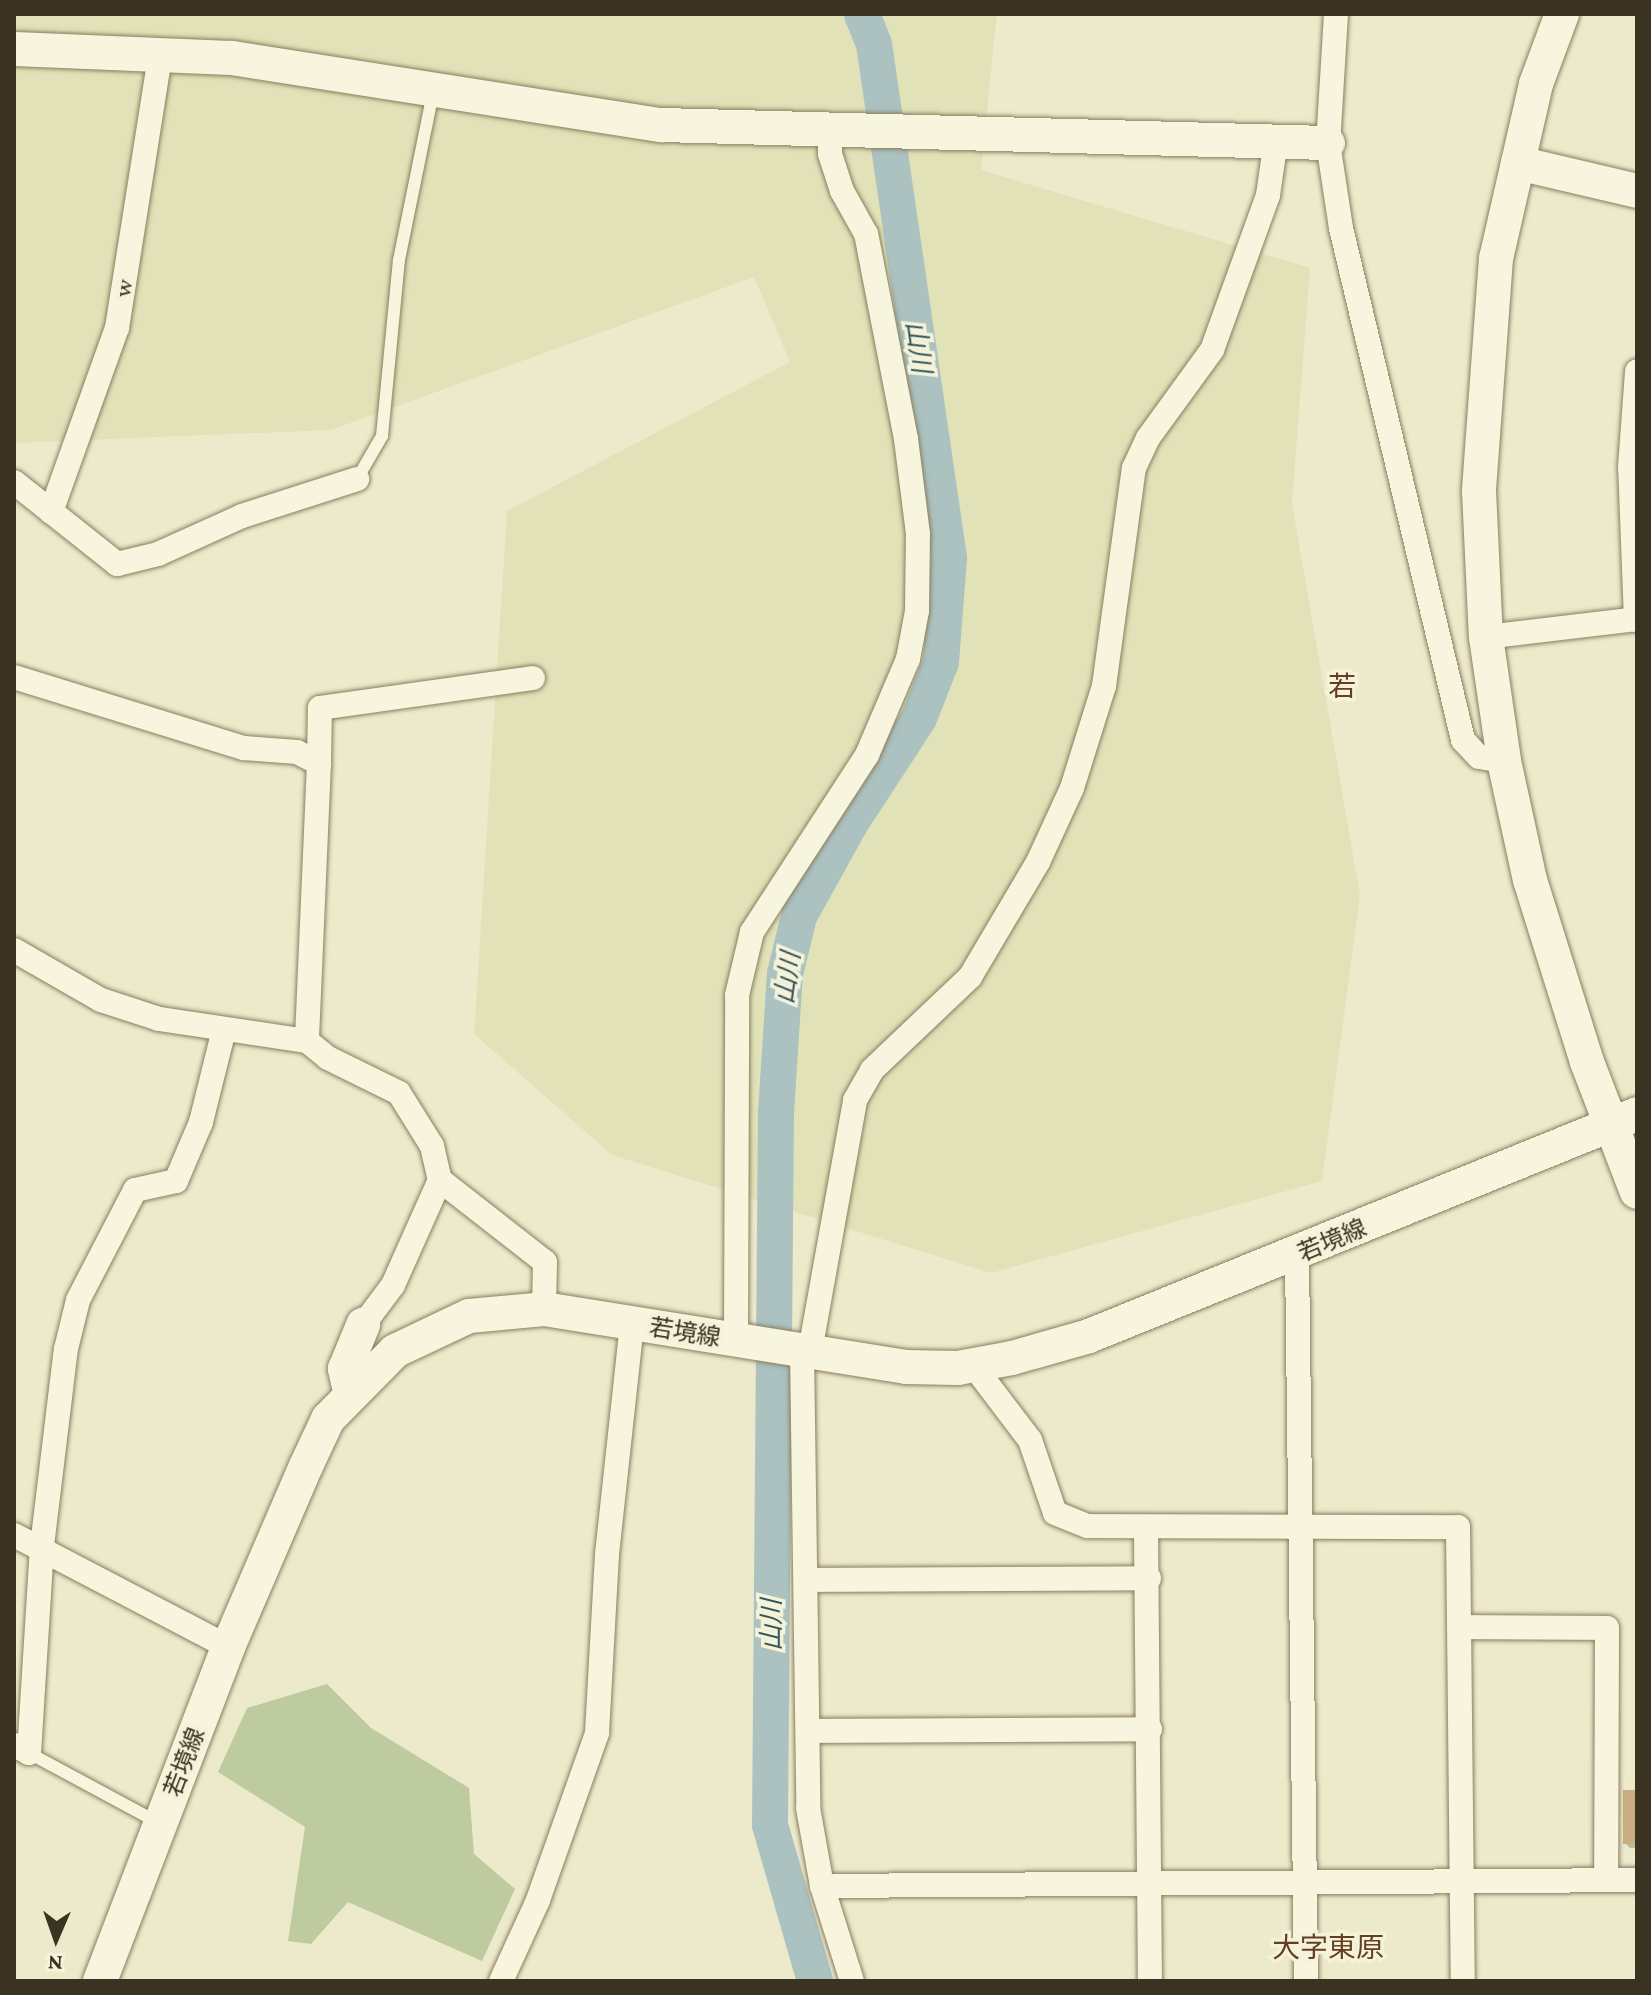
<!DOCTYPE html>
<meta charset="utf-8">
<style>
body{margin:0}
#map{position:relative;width:1651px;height:1995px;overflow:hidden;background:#edeacb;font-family:"Crimson Pro","Noto Sans JP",serif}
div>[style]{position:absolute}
.farmland>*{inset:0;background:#e1e2b8}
.green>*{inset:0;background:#bdcb9f}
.shadow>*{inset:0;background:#0003}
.river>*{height:36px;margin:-18px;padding:0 18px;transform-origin:18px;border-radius:18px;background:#abc2c0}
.building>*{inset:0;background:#c9ae83;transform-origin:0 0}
.roads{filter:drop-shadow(0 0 2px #897e5f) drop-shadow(0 0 2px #897e5f)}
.lane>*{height:12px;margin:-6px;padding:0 6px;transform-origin:6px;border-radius:6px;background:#f8f5de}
.street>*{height:24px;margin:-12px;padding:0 12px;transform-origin:12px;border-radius:12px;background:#f8f5de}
.secondary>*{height:34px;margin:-17px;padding:0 17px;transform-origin:17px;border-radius:17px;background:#f8f5de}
span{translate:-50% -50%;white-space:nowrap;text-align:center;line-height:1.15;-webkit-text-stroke:7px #f5f2da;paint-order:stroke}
.street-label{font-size:24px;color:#3b3322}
.water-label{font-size:26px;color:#32545a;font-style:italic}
.quarter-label{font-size:28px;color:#653e23}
.frame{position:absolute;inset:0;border:16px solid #3b3322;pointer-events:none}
.north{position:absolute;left:16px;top:1899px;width:80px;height:80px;-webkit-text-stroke:6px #f5f2da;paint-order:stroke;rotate:182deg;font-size:22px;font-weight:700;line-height:32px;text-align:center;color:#3b3322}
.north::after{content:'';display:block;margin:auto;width:28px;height:36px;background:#3b3322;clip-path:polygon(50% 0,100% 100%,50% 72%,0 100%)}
</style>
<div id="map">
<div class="farmland">
<i style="clip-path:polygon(14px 14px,997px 14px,981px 170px,1310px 268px,1292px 504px,1360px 895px,1322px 1181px,991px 1273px,612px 1155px,474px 1034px,507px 511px,790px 362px,754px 277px,331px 430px,14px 443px)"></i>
</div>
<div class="green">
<i style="clip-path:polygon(327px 1684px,371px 1728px,469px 1788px,474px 1854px,515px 1889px,482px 1961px,348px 1902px,311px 1944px,288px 1941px,305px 1827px,218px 1772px,247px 1708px)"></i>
</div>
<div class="shadow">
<i style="clip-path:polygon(1637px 1792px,1637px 1848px,1630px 1848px,1625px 1843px)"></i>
</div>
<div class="river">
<i style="left:815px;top:1981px;width:162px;rotate:-106.1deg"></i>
<i style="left:770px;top:1825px;width:713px;rotate:-89.52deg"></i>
<i style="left:776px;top:1112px;width:138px;rotate:-86.3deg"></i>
<i style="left:785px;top:974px;width:60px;rotate:-76.4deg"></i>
<i style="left:799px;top:916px;width:105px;rotate:-61deg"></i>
<i style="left:850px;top:824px;width:126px;rotate:-56.9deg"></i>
<i style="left:919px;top:718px;width:60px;rotate:-68.6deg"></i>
<i style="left:941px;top:662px;width:104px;rotate:-85.6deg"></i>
<i style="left:949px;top:558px;width:519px;rotate:-98.3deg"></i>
<i style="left:874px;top:44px;width:32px;rotate:-112deg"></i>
</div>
<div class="building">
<i style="left:1623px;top:1790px;width:14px;height:54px"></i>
</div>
<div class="roads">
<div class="lane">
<i style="left:357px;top:479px;width:50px;rotate:-59.8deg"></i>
<i style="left:382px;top:436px;width:177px;rotate:-84.5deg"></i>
<i style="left:399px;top:260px;width:170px;rotate:-78.5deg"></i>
<i style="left:29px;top:1753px;width:145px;rotate:28.3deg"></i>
</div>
<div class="street">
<i style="left:1336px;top:14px;width:129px;rotate:93.5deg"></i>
<i style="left:1328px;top:143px;width:86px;rotate:81.3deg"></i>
<i style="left:1341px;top:228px;width:526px;rotate:76.6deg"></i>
<i style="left:1463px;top:740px;width:23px;rotate:47deg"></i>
<i style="left:1479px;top:757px;width:25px;rotate:9deg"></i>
<i style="left:14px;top:482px;width:132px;rotate:38.5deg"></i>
<i style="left:117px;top:564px;width:42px;rotate:-13.7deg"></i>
<i style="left:158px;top:554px;width:92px;rotate:-24.3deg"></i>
<i style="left:242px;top:516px;width:121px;rotate:-17.8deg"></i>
<i style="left:51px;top:512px;width:195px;rotate:-70.3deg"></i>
<i style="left:117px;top:328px;width:276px;rotate:-81deg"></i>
<i style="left:1636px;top:620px;width:153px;rotate:-92.2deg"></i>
<i style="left:1630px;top:467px;width:96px;rotate:-85.8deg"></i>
<i style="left:1486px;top:637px;width:152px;rotate:-6.8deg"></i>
<i style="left:14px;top:677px;width:241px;rotate:17.2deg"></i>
<i style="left:244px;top:748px;width:53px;rotate:4.3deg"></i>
<i style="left:297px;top:752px;width:25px;rotate:27deg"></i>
<i style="left:319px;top:763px;width:278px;rotate:92.5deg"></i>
<i style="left:307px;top:1041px;width:27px;rotate:39deg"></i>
<i style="left:328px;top:1058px;width:79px;rotate:26.2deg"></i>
<i style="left:399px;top:1093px;width:62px;rotate:58.1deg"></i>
<i style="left:432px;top:1146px;width:35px;rotate:77deg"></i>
<i style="left:319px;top:763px;width:55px;rotate:-89deg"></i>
<i style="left:320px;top:708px;width:215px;rotate:-8deg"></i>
<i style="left:14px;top:950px;width:100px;rotate:29.9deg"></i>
<i style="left:101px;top:1000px;width:61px;rotate:18.1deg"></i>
<i style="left:159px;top:1019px;width:150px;rotate:8.5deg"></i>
<i style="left:1297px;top:1255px;width:726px;rotate:89.29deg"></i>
<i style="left:363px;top:1325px;width:50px;rotate:-53.1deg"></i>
<i style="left:393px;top:1285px;width:115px;rotate:-65.9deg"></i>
<i style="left:440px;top:1180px;width:133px;rotate:38deg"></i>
<i style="left:545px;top:1262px;width:47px;rotate:91.2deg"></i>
<i style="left:736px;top:1340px;width:345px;rotate:-89.8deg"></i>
<i style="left:737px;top:995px;width:65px;rotate:-76.6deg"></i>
<i style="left:752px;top:932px;width:211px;rotate:-57deg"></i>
<i style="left:867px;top:755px;width:104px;rotate:-66.9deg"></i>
<i style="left:908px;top:659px;width:49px;rotate:-79.4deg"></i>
<i style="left:917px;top:611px;width:77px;rotate:-89.3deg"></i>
<i style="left:918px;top:534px;width:96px;rotate:-97.2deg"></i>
<i style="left:906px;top:439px;width:209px;rotate:-101deg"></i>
<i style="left:866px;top:234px;width:49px;rotate:-119.2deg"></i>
<i style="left:842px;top:191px;width:39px;rotate:-108deg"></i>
<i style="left:830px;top:154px;width:24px;rotate:-90deg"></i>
<i style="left:802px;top:1350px;width:458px;rotate:89.2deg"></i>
<i style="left:808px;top:1808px;width:79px;rotate:79.8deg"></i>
<i style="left:822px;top:1886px;width:100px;rotate:72.5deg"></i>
<i style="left:810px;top:1351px;width:255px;rotate:-79.8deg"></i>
<i style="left:855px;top:1100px;width:34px;rotate:-60deg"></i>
<i style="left:872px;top:1070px;width:135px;rotate:-43.5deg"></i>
<i style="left:970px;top:977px;width:134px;rotate:-59.4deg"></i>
<i style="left:1038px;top:862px;width:81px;rotate:-65.3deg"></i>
<i style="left:1072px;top:788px;width:107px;rotate:-72.6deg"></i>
<i style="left:1104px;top:686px;width:220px;rotate:-82.2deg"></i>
<i style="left:1134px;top:468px;width:33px;rotate:-65deg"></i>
<i style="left:1148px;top:438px;width:109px;rotate:-54deg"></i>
<i style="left:1212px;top:350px;width:165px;rotate:-70.1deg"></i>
<i style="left:1268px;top:195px;width:56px;rotate:-81.7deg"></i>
<i style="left:973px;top:1365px;width:94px;rotate:52.8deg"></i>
<i style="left:1030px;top:1440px;width:77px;rotate:71.1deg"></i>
<i style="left:1055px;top:1513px;width:35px;rotate:22deg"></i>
<i style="left:1088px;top:1526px;width:370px;rotate:0.2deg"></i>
<i style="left:1458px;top:1527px;width:454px;rotate:89.4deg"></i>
<i style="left:1146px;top:1529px;width:452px;rotate:89.5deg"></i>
<i style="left:14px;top:1535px;width:242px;rotate:27.6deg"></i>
<i style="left:806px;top:1580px;width:343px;rotate:-0.3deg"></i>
<i style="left:1459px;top:1627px;width:148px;rotate:0.4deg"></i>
<i style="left:1607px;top:1628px;width:252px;rotate:90.2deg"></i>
<i style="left:808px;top:1731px;width:342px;rotate:-0.3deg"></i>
<i style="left:14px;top:1745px;width:17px;rotate:28deg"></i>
<i style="left:29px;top:1753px;width:207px;rotate:-86.4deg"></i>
<i style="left:42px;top:1546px;width:198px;rotate:-83.1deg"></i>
<i style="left:66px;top:1349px;width:50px;rotate:-76.2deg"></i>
<i style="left:78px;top:1300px;width:124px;rotate:-62.6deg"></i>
<i style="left:135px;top:1190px;width:42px;rotate:-12.4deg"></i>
<i style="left:176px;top:1181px;width:64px;rotate:-67deg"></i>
<i style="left:201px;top:1122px;width:95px;rotate:-76deg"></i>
<i style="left:822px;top:1886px;width:815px;rotate:-0.42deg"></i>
<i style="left:501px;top:1981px;width:89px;rotate:-65.4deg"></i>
<i style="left:538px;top:1900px;width:177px;rotate:-70.5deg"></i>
<i style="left:597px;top:1733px;width:179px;rotate:-86.8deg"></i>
<i style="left:607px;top:1554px;width:232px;rotate:-83.8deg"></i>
</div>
<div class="secondary">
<i style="left:1562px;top:14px;width:75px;rotate:110.4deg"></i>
<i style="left:1536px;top:84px;width:179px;rotate:102.9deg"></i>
<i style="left:1496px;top:258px;width:234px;rotate:94.2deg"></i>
<i style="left:1479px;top:491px;width:146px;rotate:87.3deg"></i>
<i style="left:1486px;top:637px;width:125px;rotate:81.7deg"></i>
<i style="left:1504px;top:761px;width:122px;rotate:77.7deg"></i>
<i style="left:1530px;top:880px;width:191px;rotate:72.6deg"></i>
<i style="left:1587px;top:1062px;width:139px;rotate:69deg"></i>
<i style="left:14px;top:49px;width:218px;rotate:2.4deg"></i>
<i style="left:232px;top:58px;width:435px;rotate:8.9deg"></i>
<i style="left:662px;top:125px;width:666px;rotate:1.55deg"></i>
<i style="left:1518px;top:163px;width:122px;rotate:13.2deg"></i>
<i style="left:350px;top:1391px;width:23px;rotate:-103deg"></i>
<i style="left:345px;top:1369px;width:48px;rotate:-67.8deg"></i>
<i style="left:100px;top:1981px;width:358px;rotate:-69deg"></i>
<i style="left:228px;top:1647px;width:197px;rotate:-66.7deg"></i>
<i style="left:306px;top:1466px;width:52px;rotate:-64.9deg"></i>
<i style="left:328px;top:1419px;width:95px;rotate:-45.4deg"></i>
<i style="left:395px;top:1351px;width:82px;rotate:-25.3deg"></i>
<i style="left:469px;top:1316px;width:75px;rotate:-5.3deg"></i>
<i style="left:544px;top:1309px;width:367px;rotate:9.1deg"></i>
<i style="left:906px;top:1367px;width:52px;rotate:1.1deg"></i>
<i style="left:958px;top:1368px;width:55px;rotate:-10.5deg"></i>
<i style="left:1012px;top:1358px;width:80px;rotate:-15.9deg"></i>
<i style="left:1089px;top:1336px;width:591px;rotate:-22.05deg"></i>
</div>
</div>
<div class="street-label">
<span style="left:123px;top:288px;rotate:-81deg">w</span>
<span style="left:1332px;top:1240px;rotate:-23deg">若境線</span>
<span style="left:685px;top:1332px;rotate:9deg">若境線</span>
<span style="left:184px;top:1762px;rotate:-69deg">若境線</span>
</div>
<div class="water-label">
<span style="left:918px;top:347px;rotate:82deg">山川</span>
<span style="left:788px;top:978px;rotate:-82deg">山川</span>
<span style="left:772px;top:1625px;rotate:-90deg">山川</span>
</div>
<div class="quarter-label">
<span style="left:1342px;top:687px">若</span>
<span style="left:1328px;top:1948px">大字東原</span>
</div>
<div class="frame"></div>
<div class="north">N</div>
</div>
